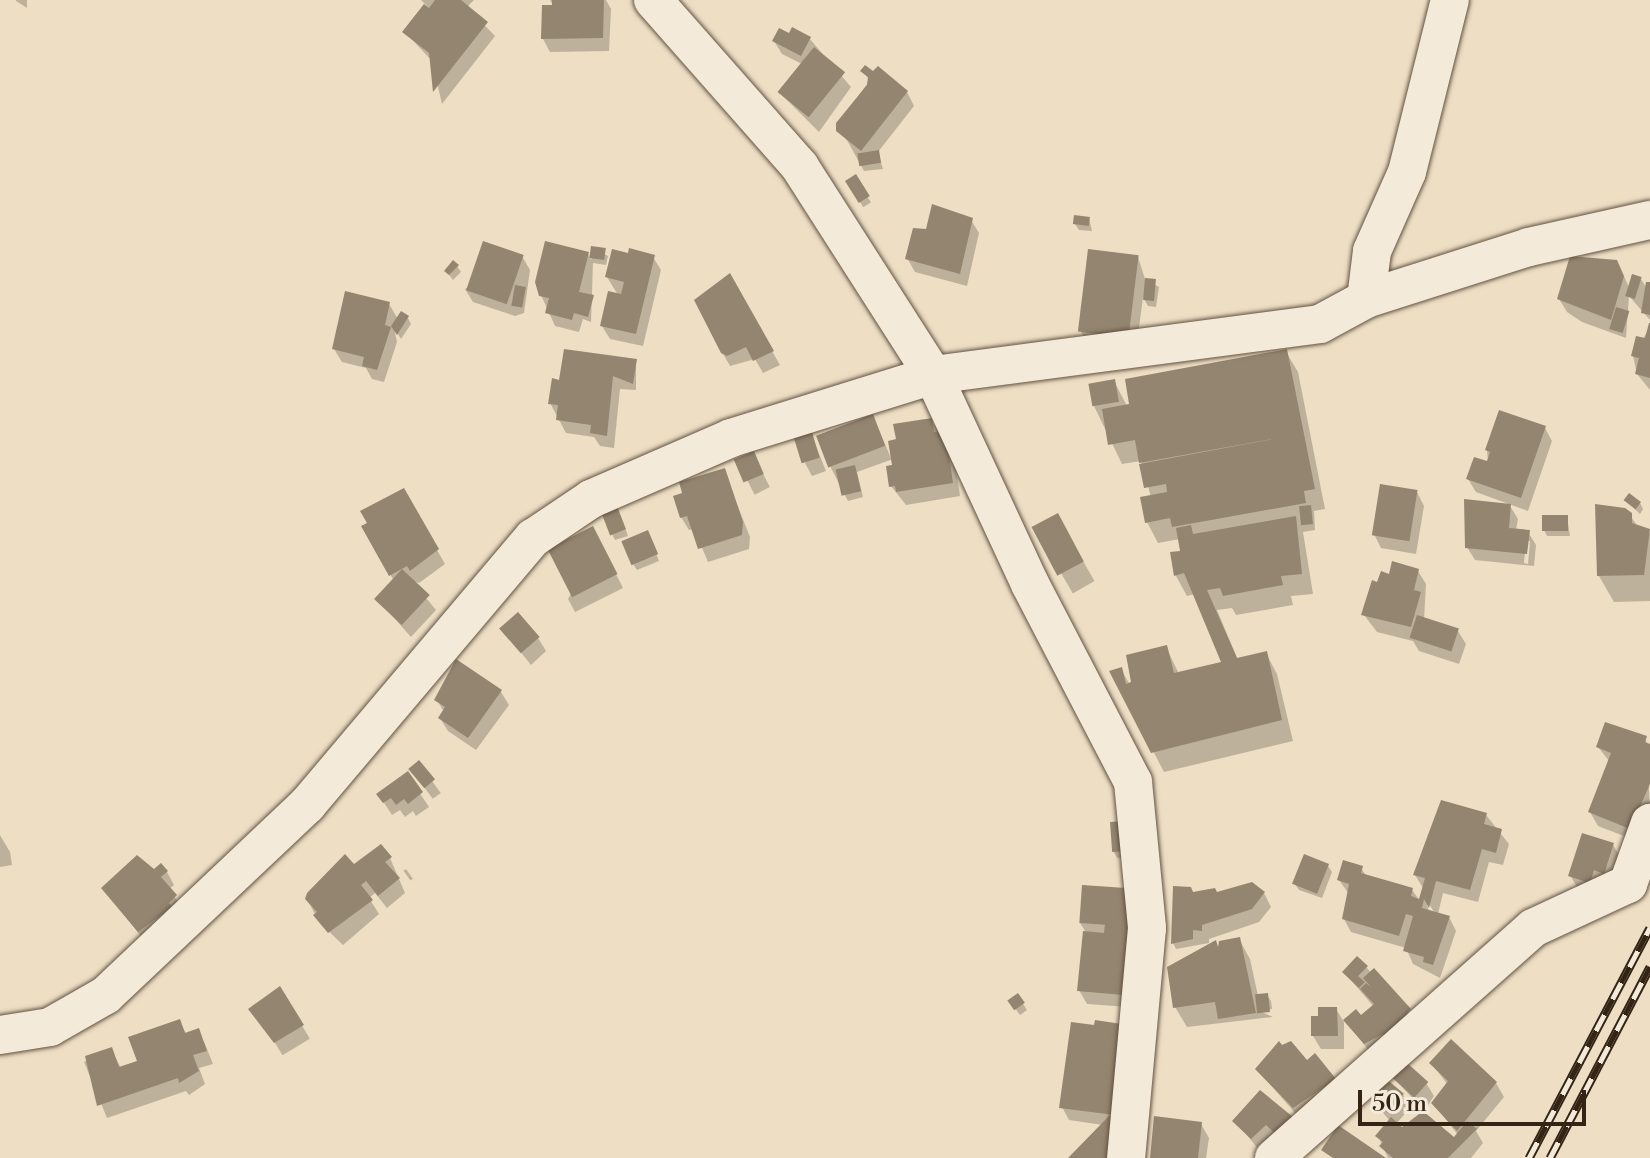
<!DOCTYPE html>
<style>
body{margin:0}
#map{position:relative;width:1650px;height:1158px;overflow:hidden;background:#eddec4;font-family:"Libre Bodoni",serif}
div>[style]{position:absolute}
.shadow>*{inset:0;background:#0003;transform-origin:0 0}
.building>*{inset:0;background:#948570;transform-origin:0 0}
.roads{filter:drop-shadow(0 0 2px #625241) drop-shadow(0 0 2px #625241)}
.minor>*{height:38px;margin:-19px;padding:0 19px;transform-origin:19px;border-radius:19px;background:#f3ead9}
.rail>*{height:9px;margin-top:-4.5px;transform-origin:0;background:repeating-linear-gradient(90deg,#f3ead9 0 18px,#332415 0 36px);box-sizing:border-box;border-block:2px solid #332415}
span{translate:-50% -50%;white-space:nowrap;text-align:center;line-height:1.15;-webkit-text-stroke:6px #f3ead9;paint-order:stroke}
.scale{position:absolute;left:1358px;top:1090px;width:228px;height:36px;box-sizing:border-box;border:4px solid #332415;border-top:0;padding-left:10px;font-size:24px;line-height:28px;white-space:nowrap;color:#332415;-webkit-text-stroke:6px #f3ead9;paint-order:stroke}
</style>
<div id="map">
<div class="shadow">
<i style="clip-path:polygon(27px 0,27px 8px,16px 1px,16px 0)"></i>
<i style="clip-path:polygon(421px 0,474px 0,467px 7px,495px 36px,442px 104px,432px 61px,405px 32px,428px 7px)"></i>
<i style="clip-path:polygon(550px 0,606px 0,611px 9px,609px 51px,550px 52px,543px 39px,554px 7px)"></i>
<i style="clip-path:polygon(809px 38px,851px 87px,819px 132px,779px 92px,802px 64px,782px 54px,774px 41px)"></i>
<i style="clip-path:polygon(862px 71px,907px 92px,914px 106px,878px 152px,883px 169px,864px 171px,838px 124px,870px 80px)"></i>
<i style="left:855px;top:176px;width:31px;height:9px;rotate:59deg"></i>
<i style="clip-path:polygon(1089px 218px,1092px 231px,1079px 230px,1075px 224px)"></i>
<i style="clip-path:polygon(971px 220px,979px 233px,967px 286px,915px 272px,907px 258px,928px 231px)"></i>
<i style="clip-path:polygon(593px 248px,608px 256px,606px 265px,593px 263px,591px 322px,583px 319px,579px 332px,555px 326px,541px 295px,588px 254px,591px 260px)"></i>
<i style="clip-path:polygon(522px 256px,530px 270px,524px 313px,515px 316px,473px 302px,465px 289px)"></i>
<i style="clip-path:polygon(653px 257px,661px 270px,643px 346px,610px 339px,602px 326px,618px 295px,607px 277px)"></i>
<i style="clip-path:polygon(1138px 257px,1145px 279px,1159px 287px,1156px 307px,1148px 306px,1143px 297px,1136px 351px,1089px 345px,1081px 332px)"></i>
<i style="clip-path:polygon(457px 266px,461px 272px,453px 280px,446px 271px)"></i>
<i style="clip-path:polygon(729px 276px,780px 365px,763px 373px,755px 359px,730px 366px,722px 352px)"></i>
<i style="clip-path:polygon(1624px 276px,1630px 290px,1641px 279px,1647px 289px,1650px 285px,1650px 320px,1629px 296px,1626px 338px,1582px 322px,1567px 312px,1559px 299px)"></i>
<i style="clip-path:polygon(389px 304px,398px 319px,408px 318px,411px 324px,401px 339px,394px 328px,397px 342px,384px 382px,372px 379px,366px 368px,342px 362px,334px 349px)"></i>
<i style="clip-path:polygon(1650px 327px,1650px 390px,1637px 374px,1633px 356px)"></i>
<i style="clip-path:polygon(1286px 352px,1298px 372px,1325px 509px,1314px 511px,1315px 530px,1303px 532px,1313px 594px,1291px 596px,1293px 605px,1236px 615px,1232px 608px,1217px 610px,1238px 660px,1266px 653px,1277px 674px,1293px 741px,1164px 772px,1112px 672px,1121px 669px,1130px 685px,1166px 647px,1179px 674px,1223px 663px,1195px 594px,1187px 596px,1176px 576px,1173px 554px,1182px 553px,1180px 539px,1158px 543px,1147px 522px,1151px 497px,1141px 461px,1122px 464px,1094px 406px,1114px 381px,1127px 406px)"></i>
<i style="clip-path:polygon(636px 361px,636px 390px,620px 389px,614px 448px,600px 446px,594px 437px,566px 433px,550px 403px,561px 382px)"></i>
<i style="clip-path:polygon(873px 416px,891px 458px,898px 441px,931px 420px,954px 456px,960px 496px,906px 505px,891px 486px,893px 459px,857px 472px,863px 497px,848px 501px,830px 466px)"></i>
<i style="clip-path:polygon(1545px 428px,1552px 441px,1528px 511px,1476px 492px,1468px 479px,1488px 464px,1487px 450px)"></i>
<i style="clip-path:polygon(810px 432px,826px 471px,812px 476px,805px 463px)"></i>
<i style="left:753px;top:454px;width:37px;height:17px;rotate:63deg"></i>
<i style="clip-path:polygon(724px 471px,750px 537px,749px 549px,708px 562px,694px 529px,689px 530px,681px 517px)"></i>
<i style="clip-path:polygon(403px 490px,445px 564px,419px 583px,412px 581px,436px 610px,411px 637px,377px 599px,394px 581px,363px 527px)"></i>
<i style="clip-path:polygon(1417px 492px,1424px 506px,1416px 554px,1381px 548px,1374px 534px)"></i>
<i style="clip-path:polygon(1626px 501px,1640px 503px,1643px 509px,1640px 514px)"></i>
<i style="clip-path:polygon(evenodd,1510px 506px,1518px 519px,1516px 530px,1528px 532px,1536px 545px,1534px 566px,1475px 560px,1467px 547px,1510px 506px,1526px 541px,1530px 541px,1528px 564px,1524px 563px,1526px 541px)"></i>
<i style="clip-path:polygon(1597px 506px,1630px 515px,1638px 527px,1650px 533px,1650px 601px,1614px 602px,1599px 576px)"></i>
<i style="clip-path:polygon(620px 515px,628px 536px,615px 540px,612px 534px)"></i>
<i style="left:1057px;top:516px;width:75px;height:25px;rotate:60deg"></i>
<i style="clip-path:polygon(1567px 517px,1570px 536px,1547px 536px,1544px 530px)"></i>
<i style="clip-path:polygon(650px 538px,659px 561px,637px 570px,633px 564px)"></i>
<i style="clip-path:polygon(600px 542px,623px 588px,575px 612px,568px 599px)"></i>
<i style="clip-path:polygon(1418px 571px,1426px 584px,1424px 620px,1458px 631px,1466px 644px,1459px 664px,1419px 651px,1413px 641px,1377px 632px,1364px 615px,1376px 584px)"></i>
<i style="clip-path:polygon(503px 630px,538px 638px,546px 651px,531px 665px)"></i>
<i style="clip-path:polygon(456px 662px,501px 692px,509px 705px,476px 750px,448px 731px,440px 718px,444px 712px,437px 700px)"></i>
<i style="clip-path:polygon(1646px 738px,1650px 807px,1637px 841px,1598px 826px,1590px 812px,1610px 762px,1598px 747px)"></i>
<i style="left:419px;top:763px;width:37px;height:10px;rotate:54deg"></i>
<i style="clip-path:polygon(407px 774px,429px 807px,416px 816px,413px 811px,405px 817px,400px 810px,392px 815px,379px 795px)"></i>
<i style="clip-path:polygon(evenodd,1486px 815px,1509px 844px,1503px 865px,1489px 862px,1478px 902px,1443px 893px,1438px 914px,1449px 917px,1456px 931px,1440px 978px,1413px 964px,1406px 948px,1351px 932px,1344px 919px,1349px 894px,1339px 880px,1361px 868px,1367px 877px,1412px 890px,1421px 902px,1423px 888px,1415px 875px,1486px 815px,1426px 899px,1434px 912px,1429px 912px,1426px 899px)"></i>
<i style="clip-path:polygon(1112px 824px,1129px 857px,1117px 858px,1114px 852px)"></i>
<i style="clip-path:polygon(0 835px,10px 852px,12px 865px,0 867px)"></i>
<i style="clip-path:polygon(1613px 845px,1621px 858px,1612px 886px,1578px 889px,1570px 875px)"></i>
<i style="clip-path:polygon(390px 858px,405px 893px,387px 908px,375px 893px,369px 898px,379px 914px,343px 945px,319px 922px,307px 899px,354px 866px)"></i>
<i style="clip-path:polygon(1328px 866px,1332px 872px,1322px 898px,1299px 890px,1295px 884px)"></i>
<i style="left:406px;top:869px;width:12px;height:3px;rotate:55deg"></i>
<i style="clip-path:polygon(154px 872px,167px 872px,174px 885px,169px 889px,183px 909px,147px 944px,103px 888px)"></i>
<i style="clip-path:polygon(1264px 893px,1271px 907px,1259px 922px,1209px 939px,1209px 943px,1176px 949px,1173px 943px,1193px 894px)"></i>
<i style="clip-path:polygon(1144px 905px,1142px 1008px,1087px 1004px,1079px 990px,1087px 934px,1080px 923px)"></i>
<i style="clip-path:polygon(1239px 939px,1250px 959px,1258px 996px,1267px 995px,1271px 1001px,1272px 1009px,1259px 1011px,1273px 1017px,1187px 1027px,1175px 1007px,1219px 949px)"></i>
<i style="clip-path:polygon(1366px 967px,1418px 1024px,1373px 1056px,1346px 1021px,1361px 1018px,1374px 1007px,1344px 972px)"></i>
<i style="left:280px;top:989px;width:58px;height:32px;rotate:59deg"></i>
<i style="clip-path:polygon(1018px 996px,1027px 1010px,1020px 1015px,1014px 1007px)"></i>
<i style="clip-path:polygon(1336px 1009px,1344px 1022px,1344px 1049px,1321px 1049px,1313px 1036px)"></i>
<i style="clip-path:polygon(179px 1021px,187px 1035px,198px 1031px,205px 1044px,213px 1064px,199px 1068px,205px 1084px,189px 1095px,186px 1091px,107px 1118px,84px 1062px,111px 1049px,121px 1068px,139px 1062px)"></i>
<i style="clip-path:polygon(1072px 1024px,1127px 1027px,1135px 1040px,1132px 1091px,1126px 1094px,1122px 1123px,1128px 1133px,1124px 1158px,1070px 1158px,1103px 1125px,1069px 1120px,1062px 1107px)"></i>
<i style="clip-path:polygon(1306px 1062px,1335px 1084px,1301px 1120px,1258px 1070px)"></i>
<i style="clip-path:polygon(1431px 1063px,1496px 1083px,1504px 1097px,1476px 1131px,1483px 1143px,1471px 1158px,1388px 1158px,1378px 1136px,1390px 1121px,1370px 1097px,1403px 1095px,1410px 1108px,1396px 1124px,1402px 1130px,1454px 1140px,1458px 1135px,1433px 1103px,1448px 1085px)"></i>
<i style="clip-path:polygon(1394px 1078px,1426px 1083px,1434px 1096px,1424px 1111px)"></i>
<i style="clip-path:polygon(1291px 1119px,1260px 1151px,1235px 1121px)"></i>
<i style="clip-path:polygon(1201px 1124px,1209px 1138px,1206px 1158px,1152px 1158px)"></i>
</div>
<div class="building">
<i style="clip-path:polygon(435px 0,461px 0,488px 22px,433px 92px,429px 53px,402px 32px,424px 4px,429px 8px)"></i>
<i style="clip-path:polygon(552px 0,604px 0,603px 38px,541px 39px,542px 5px,552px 5px)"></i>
<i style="clip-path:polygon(792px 27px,811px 37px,801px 56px,772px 41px,779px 28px,789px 33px)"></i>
<i style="left:814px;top:47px;width:40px;height:58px;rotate:39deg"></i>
<i style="clip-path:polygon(865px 65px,873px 71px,878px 66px,908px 91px,861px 151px,836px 131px,836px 123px,867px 85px,868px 77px,860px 71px)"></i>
<i style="left:879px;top:150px;width:13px;height:22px;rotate:81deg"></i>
<i style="left:856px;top:174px;width:26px;height:13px;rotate:58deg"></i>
<i style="clip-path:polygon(932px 204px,973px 218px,960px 274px,905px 259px,913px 228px,926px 229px)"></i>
<i style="left:1074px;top:215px;width:16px;height:9px;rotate:7deg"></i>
<i style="left:483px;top:241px;width:43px;height:52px;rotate:19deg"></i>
<i style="clip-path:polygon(545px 241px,589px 252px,579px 292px,594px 295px,588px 317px,574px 313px,572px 320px,545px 313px,549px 298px,539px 296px,535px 282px)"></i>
<i style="left:591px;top:246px;width:15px;height:12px;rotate:8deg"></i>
<i style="clip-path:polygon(629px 248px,655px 255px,636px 334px,600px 326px,608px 291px,621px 294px,624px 282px,605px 277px,612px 249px,628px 253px)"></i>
<i style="left:1088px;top:249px;width:51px;height:83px;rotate:7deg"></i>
<i style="clip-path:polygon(1570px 256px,1617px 260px,1624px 276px,1611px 320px,1557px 299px)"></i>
<i style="clip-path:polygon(453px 260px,459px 265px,449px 275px,444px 271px)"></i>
<i style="clip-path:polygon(730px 273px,774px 351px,753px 361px,746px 347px,727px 356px,721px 353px,694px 300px)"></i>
<i style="left:1632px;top:274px;width:10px;height:23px;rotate:17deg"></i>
<i style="left:1145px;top:278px;width:11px;height:22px;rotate:5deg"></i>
<i style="clip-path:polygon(1646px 282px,1650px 282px,1650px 315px,1641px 313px)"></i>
<i style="left:515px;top:285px;width:11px;height:21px;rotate:10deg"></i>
<i style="clip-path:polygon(345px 291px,390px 302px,385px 325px,391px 327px,377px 370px,362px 366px,364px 357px,332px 349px)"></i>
<i style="left:1616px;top:307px;width:14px;height:23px;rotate:17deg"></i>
<i style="clip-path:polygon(401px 311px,409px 316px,397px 335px,391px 326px)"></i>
<i style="clip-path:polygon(1649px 323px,1650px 323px,1650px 378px,1635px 374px,1639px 358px,1631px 356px,1636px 336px,1645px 338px)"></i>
<i style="clip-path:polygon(564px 349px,637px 359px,633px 384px,613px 376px,607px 436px,590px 433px,591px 425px,556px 420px,558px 405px,548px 404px,552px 378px,559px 380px)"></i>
<i style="clip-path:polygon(1287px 349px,1315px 489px,1304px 491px,1306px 503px,1172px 527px,1170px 518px,1145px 523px,1140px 497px,1167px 492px,1166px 484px,1144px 488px,1139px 464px,1300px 434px,1139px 463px,1135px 440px,1108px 445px,1102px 409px,1129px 404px,1125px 379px)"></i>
<i style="left:1115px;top:379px;width:23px;height:27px;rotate:80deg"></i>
<i style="clip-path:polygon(1499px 410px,1546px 426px,1521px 498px,1466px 479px,1474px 457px,1487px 461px,1490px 452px,1485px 450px)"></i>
<i style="left:873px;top:414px;width:34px;height:61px;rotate:69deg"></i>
<i style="clip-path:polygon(932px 418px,934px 432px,942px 431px,947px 440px,953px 483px,896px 492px,895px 486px,889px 487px,886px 466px,892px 465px,888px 441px,896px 439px,893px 424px)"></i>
<i style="left:811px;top:429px;width:30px;height:19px;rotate:73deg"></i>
<i style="left:754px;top:451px;width:25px;height:22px;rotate:67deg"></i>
<i style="left:855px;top:465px;width:27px;height:20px;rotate:77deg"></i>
<i style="clip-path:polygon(725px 468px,743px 522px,742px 535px,698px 549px,687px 516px,680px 518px,673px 496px,682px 493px,679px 482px)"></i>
<i style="left:1380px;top:484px;width:38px;height:52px;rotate:9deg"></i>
<i style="clip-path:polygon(404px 488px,439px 549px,410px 571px,407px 566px,389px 576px,361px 526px,367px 523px,360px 511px)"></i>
<i style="left:1629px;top:493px;width:15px;height:9px;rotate:37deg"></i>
<i style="clip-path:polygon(1464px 499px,1511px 504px,1509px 528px,1530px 530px,1527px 554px,1465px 548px)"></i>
<i style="clip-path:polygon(1595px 504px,1625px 508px,1632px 513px,1632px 523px,1650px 529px,1644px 575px,1597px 576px)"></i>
<i style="left:1311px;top:505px;width:19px;height:12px;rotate:84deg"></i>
<i style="left:617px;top:506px;width:25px;height:17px;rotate:69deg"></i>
<i style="left:1058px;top:513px;width:55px;height:30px;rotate:62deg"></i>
<i style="left:1542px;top:515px;width:26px;height:16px"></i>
<i style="clip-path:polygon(1296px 516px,1302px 574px,1281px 576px,1283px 585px,1223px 596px,1220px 588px,1207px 590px,1237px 658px,1267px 651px,1282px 720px,1151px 753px,1109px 671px,1122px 667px,1126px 684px,1131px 682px,1126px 655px,1167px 645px,1174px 673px,1221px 662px,1184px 573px,1174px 576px,1170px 552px,1180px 551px,1176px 528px,1191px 525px,1193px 534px)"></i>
<i style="left:593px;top:526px;width:54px;height:51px;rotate:63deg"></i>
<i style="left:648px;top:530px;width:26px;height:29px;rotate:67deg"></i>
<i style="clip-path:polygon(1392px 561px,1419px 569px,1414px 590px,1421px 592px,1411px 627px,1361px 615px,1372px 580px,1377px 582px,1381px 571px,1389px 574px)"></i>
<i style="left:402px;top:569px;width:38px;height:41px;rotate:43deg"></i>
<i style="left:518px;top:612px;width:33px;height:25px;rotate:49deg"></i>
<i style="left:1417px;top:615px;width:44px;height:24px;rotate:18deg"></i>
<i style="clip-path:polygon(456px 659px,502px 690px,468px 738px,438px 718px,445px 707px,434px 700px)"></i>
<i style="clip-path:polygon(1605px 722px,1647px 736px,1645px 742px,1650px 744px,1650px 784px,1630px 829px,1588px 812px,1611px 753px,1596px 747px)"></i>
<i style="left:419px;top:760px;width:25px;height:14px;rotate:50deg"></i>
<i style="clip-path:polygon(408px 771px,423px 792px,408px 804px,404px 799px,396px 805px,391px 798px,383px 803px,376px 794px)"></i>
<i style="clip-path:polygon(1441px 800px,1487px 813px,1484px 824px,1502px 829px,1496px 853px,1482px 849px,1470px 890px,1436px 881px,1429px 908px,1424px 899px,1422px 908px,1450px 916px,1433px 965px,1423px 962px,1424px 957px,1403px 951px,1413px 916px,1406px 914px,1399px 936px,1342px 919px,1349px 884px,1337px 880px,1343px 860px,1363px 866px,1361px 873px,1413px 888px,1411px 896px,1419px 899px,1425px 878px,1413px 875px)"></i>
<i style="left:1125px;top:821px;width:30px;height:15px;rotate:86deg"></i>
<i style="clip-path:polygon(1582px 833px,1614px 843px,1604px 874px,1594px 870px,1590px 883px,1568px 876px)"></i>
<i style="clip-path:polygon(381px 844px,392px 857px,385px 862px,400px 878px,378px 896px,366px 881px,361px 885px,373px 900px,328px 933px,313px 915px,317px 912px,305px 899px,307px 893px,345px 854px,354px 864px)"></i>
<i style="left:1304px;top:854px;width:27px;height:32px;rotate:22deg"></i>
<i style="clip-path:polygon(137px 855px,154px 869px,161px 863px,168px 871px,161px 877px,177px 895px,169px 903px,172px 907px,138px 932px,101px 888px)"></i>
<i style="clip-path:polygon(1252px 882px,1265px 892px,1252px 909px,1202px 925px,1202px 931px,1193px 930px,1193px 939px,1171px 944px,1173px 886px,1191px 887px,1193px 892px,1215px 888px,1217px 892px)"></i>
<i style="left:1082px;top:885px;width:55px;height:38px;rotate:4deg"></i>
<i style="clip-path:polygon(1105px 924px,1138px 926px,1135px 996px,1077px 991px,1083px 931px,1104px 933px)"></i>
<i style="clip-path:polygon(1240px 937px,1256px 1013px,1218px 1019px,1215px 1002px,1173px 1008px,1167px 967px,1216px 940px,1218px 947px,1219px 941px)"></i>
<i style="clip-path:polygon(1357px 956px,1368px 966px,1358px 976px,1365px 982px,1359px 988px,1342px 972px)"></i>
<i style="clip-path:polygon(1374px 968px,1411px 1009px,1407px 1013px,1413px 1020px,1389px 1041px,1383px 1034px,1364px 1044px,1343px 1020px,1356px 1009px,1361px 1015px,1374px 1004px,1360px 989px,1366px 983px,1371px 987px,1363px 978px)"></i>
<i style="clip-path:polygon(280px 986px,304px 1025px,274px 1043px,248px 1009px)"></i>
<i style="left:1018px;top:993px;width:12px;height:13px;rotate:55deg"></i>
<i style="left:1268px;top:993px;width:19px;height:13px;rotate:84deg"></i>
<i style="clip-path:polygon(1318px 1007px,1337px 1007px,1338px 1036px,1311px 1036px,1311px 1016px,1318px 1016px)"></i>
<i style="clip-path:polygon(180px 1019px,185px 1033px,199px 1028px,207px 1051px,193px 1055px,199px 1071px,179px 1083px,178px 1078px,97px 1106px,85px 1056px,112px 1047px,119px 1067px,137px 1061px,128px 1037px)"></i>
<i style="clip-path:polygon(1095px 1020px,1128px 1025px,1115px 1115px,1059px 1108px,1071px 1022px,1094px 1025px)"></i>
<i style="clip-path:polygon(1451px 1039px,1497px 1082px,1457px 1131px,1431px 1103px,1448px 1081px,1429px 1063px)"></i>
<i style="clip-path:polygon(1279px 1041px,1282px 1045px,1291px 1041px,1307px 1060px,1315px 1053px,1336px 1079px,1293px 1108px,1255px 1069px)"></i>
<i style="left:1406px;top:1062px;width:30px;height:21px;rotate:42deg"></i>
<i style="left:1384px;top:1077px;width:26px;height:25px;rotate:40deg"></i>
<i style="clip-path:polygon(1260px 1090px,1293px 1117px,1277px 1135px,1266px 1125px,1251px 1139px,1232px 1121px)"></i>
<i style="clip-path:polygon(1423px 1111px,1454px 1137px,1467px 1121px,1477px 1129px,1448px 1158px,1393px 1158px,1379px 1146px,1383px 1142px,1375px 1136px,1391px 1117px,1402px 1127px)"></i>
<i style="clip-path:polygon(1109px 1116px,1122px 1118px,1116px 1158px,1068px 1158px)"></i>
<i style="clip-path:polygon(1154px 1116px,1202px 1122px,1198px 1158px,1150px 1158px)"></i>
<i style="clip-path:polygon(1338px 1125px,1386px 1158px,1333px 1158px,1321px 1150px)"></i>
</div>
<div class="roads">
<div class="minor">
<i style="left:653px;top:0;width:222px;rotate:48.6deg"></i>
<i style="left:800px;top:167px;width:247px;rotate:57.4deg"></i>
<i style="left:933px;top:375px;width:230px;rotate:65.1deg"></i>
<i style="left:1030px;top:584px;width:223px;rotate:62.5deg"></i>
<i style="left:1133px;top:782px;width:147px;rotate:84.5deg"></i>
<i style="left:1147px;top:928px;width:231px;rotate:95.2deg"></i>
<i style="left:1366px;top:299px;width:48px;rotate:-82.9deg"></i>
<i style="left:1372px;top:251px;width:86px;rotate:-66.1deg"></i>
<i style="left:1407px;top:172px;width:177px;rotate:-76deg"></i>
<i style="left:0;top:1035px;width:51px;rotate:-9.1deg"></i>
<i style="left:50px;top:1027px;width:64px;rotate:-29.7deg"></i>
<i style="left:106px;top:995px;width:277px;rotate:-43.4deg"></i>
<i style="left:307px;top:805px;width:350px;rotate:-49.8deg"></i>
<i style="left:533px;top:538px;width:70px;rotate:-33.9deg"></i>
<i style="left:591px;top:499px;width:153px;rotate:-23.5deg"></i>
<i style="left:731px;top:438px;width:212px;rotate:-17.3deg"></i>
<i style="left:933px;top:375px;width:390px;rotate:-7.5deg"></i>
<i style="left:1320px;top:324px;width:52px;rotate:-28.5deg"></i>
<i style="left:1366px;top:299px;width:171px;rotate:-17.7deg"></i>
<i style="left:1529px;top:247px;width:124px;rotate:-12.6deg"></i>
<i style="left:1274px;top:1158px;width:346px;rotate:-41.6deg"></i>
<i style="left:1533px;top:928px;width:105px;rotate:-24.9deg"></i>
<i style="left:1628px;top:884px;width:65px;rotate:-70.2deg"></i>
</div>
</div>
<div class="rail">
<i style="left:1529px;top:1158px;width:260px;rotate:-62.3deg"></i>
<i style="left:1550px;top:1158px;width:216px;rotate:-62.4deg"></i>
</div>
<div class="scale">50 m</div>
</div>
